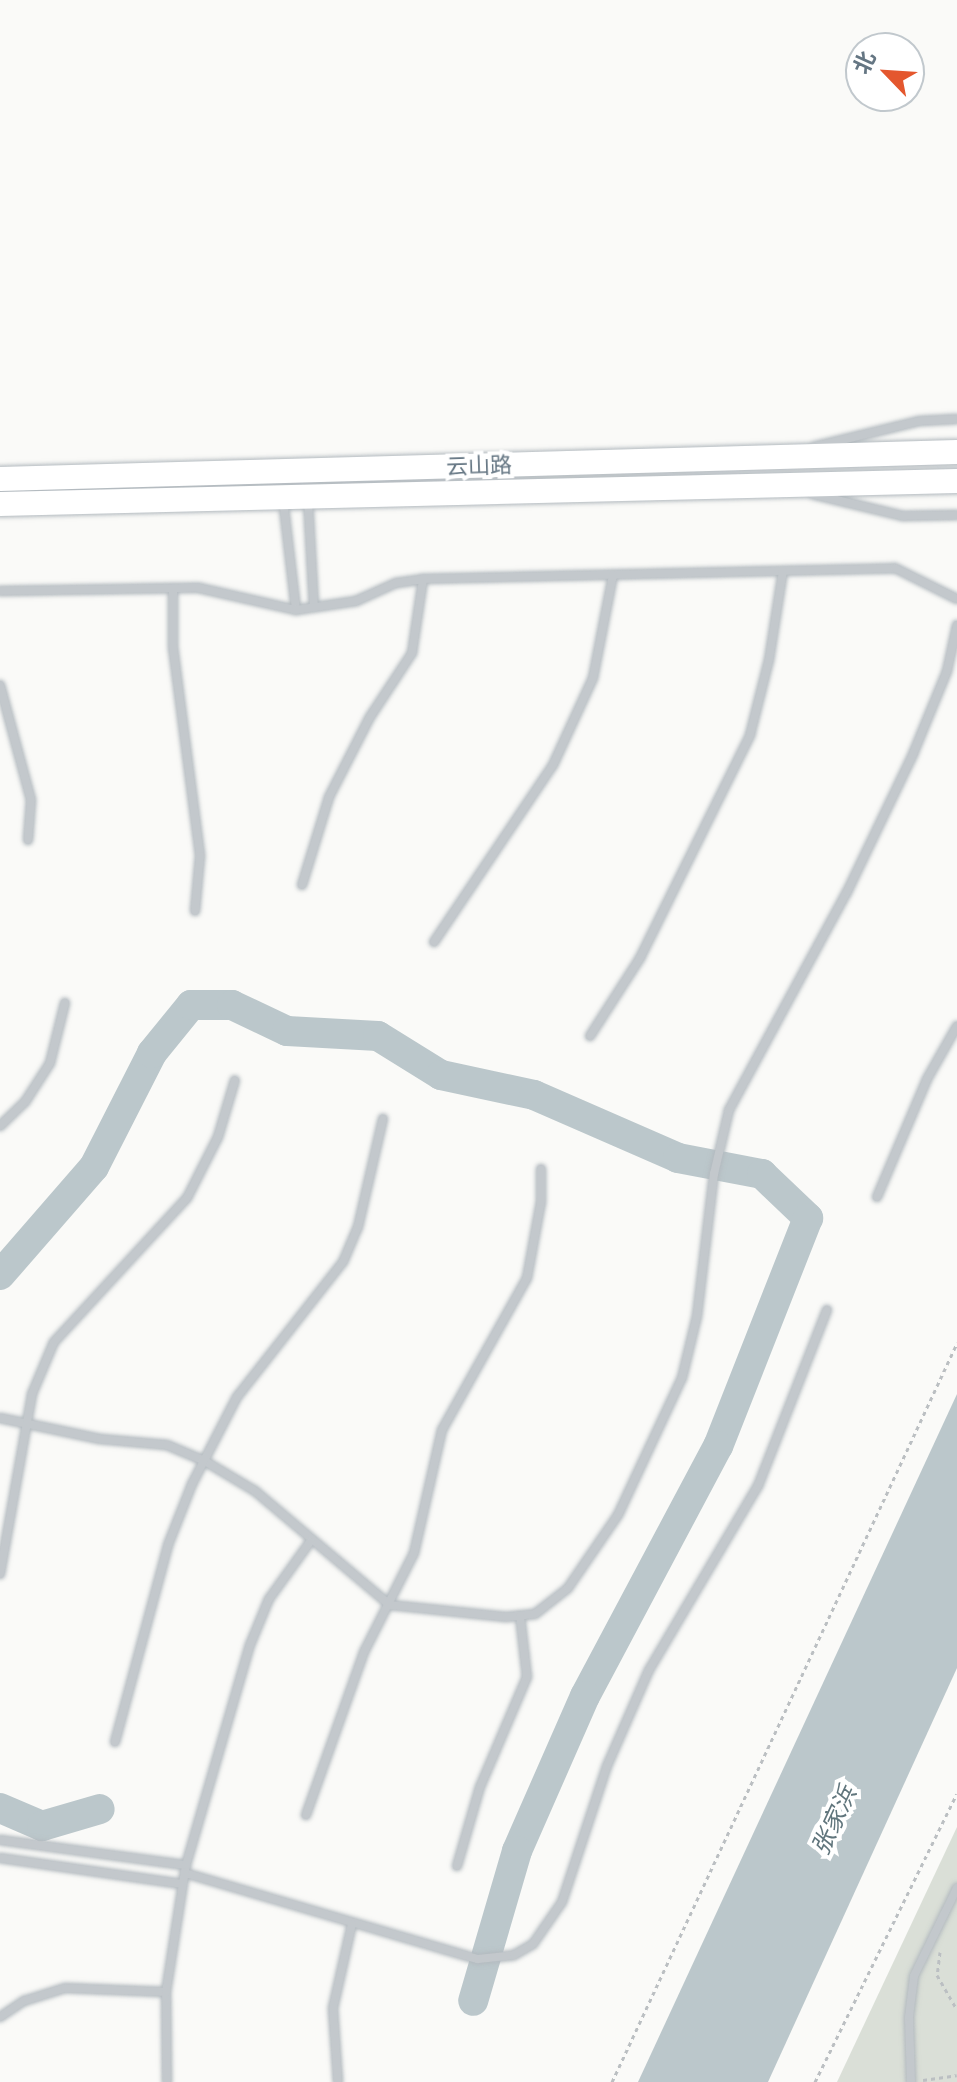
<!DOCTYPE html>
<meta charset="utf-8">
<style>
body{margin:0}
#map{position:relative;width:957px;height:2082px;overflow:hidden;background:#fafaf8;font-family:Roboto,"Noto Sans SC",sans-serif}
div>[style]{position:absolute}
.green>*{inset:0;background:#dadfd7}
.water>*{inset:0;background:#bbc7cb}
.river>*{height:30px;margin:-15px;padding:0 15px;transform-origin:15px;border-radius:15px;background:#bbc7cb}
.path>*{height:3px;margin-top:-1.5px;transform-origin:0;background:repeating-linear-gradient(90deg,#bbbfc2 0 4px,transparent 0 8px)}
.roads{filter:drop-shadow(0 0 2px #b3babf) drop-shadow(0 0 2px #b3babf)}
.lane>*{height:8px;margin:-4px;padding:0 4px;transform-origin:4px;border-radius:4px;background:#c3c8cc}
.secondary>*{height:24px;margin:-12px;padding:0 12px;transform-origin:12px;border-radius:12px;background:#fff}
span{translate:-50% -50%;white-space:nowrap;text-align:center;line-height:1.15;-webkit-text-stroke:8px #fff;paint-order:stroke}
.street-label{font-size:22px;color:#657683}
.water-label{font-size:24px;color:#60757c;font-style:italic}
.north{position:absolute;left:845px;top:32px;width:80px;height:80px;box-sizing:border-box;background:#fff;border:2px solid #c1c8cd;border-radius:50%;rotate:295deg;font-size:22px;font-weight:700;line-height:32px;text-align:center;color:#657683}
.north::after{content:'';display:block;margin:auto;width:28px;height:36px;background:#e4572e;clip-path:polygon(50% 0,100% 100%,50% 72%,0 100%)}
</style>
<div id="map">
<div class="green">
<i style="clip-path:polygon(957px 1827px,957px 2082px,837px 2082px)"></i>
</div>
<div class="water">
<i style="clip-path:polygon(957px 1394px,957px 1668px,768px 2082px,638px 2082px)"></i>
</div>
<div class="river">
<i style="left:0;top:1275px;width:143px;rotate:-49deg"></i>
<i style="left:94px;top:1167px;width:128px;rotate:-63deg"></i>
<i style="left:152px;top:1053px;width:62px;rotate:-50.9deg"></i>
<i style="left:191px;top:1005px;width:41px"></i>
<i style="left:232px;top:1005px;width:61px;rotate:25.3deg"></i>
<i style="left:287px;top:1031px;width:91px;rotate:3.1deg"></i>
<i style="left:378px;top:1036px;width:74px;rotate:31.8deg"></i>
<i style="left:441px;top:1075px;width:95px;rotate:12.1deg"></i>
<i style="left:534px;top:1095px;width:157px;rotate:23.6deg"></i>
<i style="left:678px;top:1158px;width:86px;rotate:10.8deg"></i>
<i style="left:762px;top:1174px;width:64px;rotate:43.7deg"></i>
<i style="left:808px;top:1218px;width:245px;rotate:111.5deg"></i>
<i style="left:718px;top:1446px;width:283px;rotate:118deg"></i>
<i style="left:585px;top:1696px;width:169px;rotate:113.7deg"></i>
<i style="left:517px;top:1851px;width:156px;rotate:106.3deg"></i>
<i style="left:0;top:1808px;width:46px;rotate:23.2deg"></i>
<i style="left:42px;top:1826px;width:60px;rotate:-16.3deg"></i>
</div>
<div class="path">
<i style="left:940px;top:1952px;width:23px;rotate:97deg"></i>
<i style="left:937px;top:1975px;width:39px;rotate:60deg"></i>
<i style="left:923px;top:2080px;width:34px;rotate:-8deg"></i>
<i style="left:612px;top:2082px;width:816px;rotate:-64.97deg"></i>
<i style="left:815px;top:2082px;width:321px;rotate:-63.8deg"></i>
</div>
<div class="roads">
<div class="lane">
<i style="left:813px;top:447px;width:110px;rotate:-13.7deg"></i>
<i style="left:920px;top:421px;width:37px;rotate:-3deg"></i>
<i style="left:812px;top:494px;width:94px;rotate:13.6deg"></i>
<i style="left:903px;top:516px;width:54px;rotate:-1.1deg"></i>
<i style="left:283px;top:499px;width:112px;rotate:83.3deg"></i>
<i style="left:308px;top:500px;width:107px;rotate:86.8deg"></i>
<i style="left:173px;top:588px;width:59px;rotate:90deg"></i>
<i style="left:173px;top:647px;width:211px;rotate:82.6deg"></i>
<i style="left:200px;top:856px;width:55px;rotate:95.2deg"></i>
<i style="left:0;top:591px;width:199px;rotate:-0.9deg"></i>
<i style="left:199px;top:588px;width:99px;rotate:12.8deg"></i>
<i style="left:296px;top:610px;width:61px;rotate:-8.5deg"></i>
<i style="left:356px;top:601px;width:44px;rotate:-24.2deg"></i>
<i style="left:396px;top:583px;width:27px;rotate:-8deg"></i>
<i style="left:423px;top:579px;width:472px;rotate:-1.3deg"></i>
<i style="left:895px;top:568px;width:69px;rotate:26.6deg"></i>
<i style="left:0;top:685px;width:119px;rotate:74.9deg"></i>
<i style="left:31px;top:800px;width:40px;rotate:94.3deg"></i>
<i style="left:302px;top:885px;width:92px;rotate:-72.9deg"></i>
<i style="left:329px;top:797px;width:90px;rotate:-62.9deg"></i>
<i style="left:370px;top:717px;width:77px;rotate:-56.7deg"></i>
<i style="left:412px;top:653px;width:75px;rotate:-81.5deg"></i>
<i style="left:434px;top:942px;width:213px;rotate:-56.1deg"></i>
<i style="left:553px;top:765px;width:96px;rotate:-65.3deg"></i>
<i style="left:593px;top:678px;width:105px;rotate:-79deg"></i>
<i style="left:590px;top:1036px;width:93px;rotate:-57.3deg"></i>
<i style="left:640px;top:958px;width:249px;rotate:-63.7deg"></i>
<i style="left:750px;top:735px;width:77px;rotate:-75.8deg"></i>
<i style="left:769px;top:660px;width:90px;rotate:-81.1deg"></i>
<i style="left:0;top:1126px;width:35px;rotate:-44deg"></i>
<i style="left:25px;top:1102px;width:46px;rotate:-57.3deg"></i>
<i style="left:50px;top:1063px;width:62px;rotate:-76deg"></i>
<i style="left:877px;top:1197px;width:128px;rotate:-67deg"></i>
<i style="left:927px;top:1079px;width:61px;rotate:-60.5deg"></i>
<i style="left:0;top:1418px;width:102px;rotate:11.9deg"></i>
<i style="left:100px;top:1439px;width:67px;rotate:5.1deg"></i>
<i style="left:167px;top:1445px;width:39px;rotate:23deg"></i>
<i style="left:203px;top:1460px;width:61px;rotate:30.8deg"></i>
<i style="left:255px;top:1491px;width:177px;rotate:40.2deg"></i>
<i style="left:390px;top:1605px;width:117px;rotate:5.9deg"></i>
<i style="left:506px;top:1617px;width:29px;rotate:-6deg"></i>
<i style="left:535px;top:1614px;width:42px;rotate:-38.2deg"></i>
<i style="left:568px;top:1588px;width:88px;rotate:-55.6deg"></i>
<i style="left:618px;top:1515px;width:151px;rotate:-65deg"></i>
<i style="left:682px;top:1378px;width:64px;rotate:-76.4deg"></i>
<i style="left:697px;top:1316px;width:143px;rotate:-83.2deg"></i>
<i style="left:714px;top:1174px;width:66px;rotate:-76.8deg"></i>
<i style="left:729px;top:1110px;width:248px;rotate:-61.6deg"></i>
<i style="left:847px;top:892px;width:153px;rotate:-64.4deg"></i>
<i style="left:913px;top:754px;width:90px;rotate:-67.7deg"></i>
<i style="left:947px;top:671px;width:47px;rotate:-77.7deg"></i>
<i style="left:0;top:1574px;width:183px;rotate:-79.9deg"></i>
<i style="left:32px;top:1394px;width:56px;rotate:-67.1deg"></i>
<i style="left:54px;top:1342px;width:196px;rotate:-47.3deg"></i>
<i style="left:187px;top:1198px;width:68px;rotate:-63.1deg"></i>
<i style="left:218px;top:1137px;width:59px;rotate:-73.4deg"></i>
<i style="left:115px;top:1742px;width:204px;rotate:-74.9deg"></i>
<i style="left:168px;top:1545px;width:66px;rotate:-68.5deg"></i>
<i style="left:192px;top:1484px;width:98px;rotate:-62.7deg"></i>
<i style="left:237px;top:1397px;width:172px;rotate:-51.9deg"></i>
<i style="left:343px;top:1262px;width:38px;rotate:-67deg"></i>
<i style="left:358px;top:1227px;width:111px;rotate:-77deg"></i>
<i style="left:306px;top:1815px;width:173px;rotate:-70.4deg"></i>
<i style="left:364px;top:1652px;width:111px;rotate:-63.2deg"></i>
<i style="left:414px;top:1553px;width:126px;rotate:-77.2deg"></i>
<i style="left:442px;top:1430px;width:174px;rotate:-60.8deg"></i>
<i style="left:527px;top:1278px;width:77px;rotate:-79.6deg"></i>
<i style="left:541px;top:1202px;width:33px;rotate:-90deg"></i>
<i style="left:0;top:1840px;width:188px;rotate:7.7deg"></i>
<i style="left:0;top:1858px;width:184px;rotate:8.1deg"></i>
<i style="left:457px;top:1866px;width:82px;rotate:-73.8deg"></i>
<i style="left:480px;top:1787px;width:120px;rotate:-66.9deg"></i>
<i style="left:527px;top:1677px;width:61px;rotate:-96.5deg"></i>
<i style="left:185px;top:1873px;width:305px;rotate:16.4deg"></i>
<i style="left:478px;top:1959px;width:36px;rotate:-6deg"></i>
<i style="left:514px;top:1955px;width:22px;rotate:-30deg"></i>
<i style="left:533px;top:1944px;width:51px;rotate:-55.4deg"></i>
<i style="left:562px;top:1902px;width:143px;rotate:-71.7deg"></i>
<i style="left:607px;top:1766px;width:105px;rotate:-66.4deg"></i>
<i style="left:649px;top:1670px;width:214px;rotate:-59.4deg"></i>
<i style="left:758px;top:1486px;width:189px;rotate:-68.6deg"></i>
<i style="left:0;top:2017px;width:29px;rotate:-34deg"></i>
<i style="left:24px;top:2001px;width:43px;rotate:-17.6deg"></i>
<i style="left:65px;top:1988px;width:101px;rotate:2.3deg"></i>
<i style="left:167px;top:2082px;width:90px;rotate:-90.6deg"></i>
<i style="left:166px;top:1992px;width:129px;rotate:-81.1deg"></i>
<i style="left:186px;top:1865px;width:229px;rotate:-73.8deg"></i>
<i style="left:250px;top:1645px;width:50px;rotate:-67.6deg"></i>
<i style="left:269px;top:1599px;width:70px;rotate:-54.3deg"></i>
<i style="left:338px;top:2082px;width:74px;rotate:-93.9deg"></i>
<i style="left:333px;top:2008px;width:86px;rotate:-77.3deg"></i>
<i style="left:911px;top:2082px;width:65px;rotate:-91.8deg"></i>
<i style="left:909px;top:2017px;width:41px;rotate:-83deg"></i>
<i style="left:914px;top:1976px;width:98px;rotate:-64deg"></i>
</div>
<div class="secondary">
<i style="left:0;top:479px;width:957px;rotate:-1.62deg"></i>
<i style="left:0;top:504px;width:957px;rotate:-1.38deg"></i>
</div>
</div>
<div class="street-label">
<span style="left:479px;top:466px;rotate:-2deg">云山路</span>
</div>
<div class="water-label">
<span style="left:835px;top:1821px;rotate:-65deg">张家浜</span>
</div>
<div class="north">北</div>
</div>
